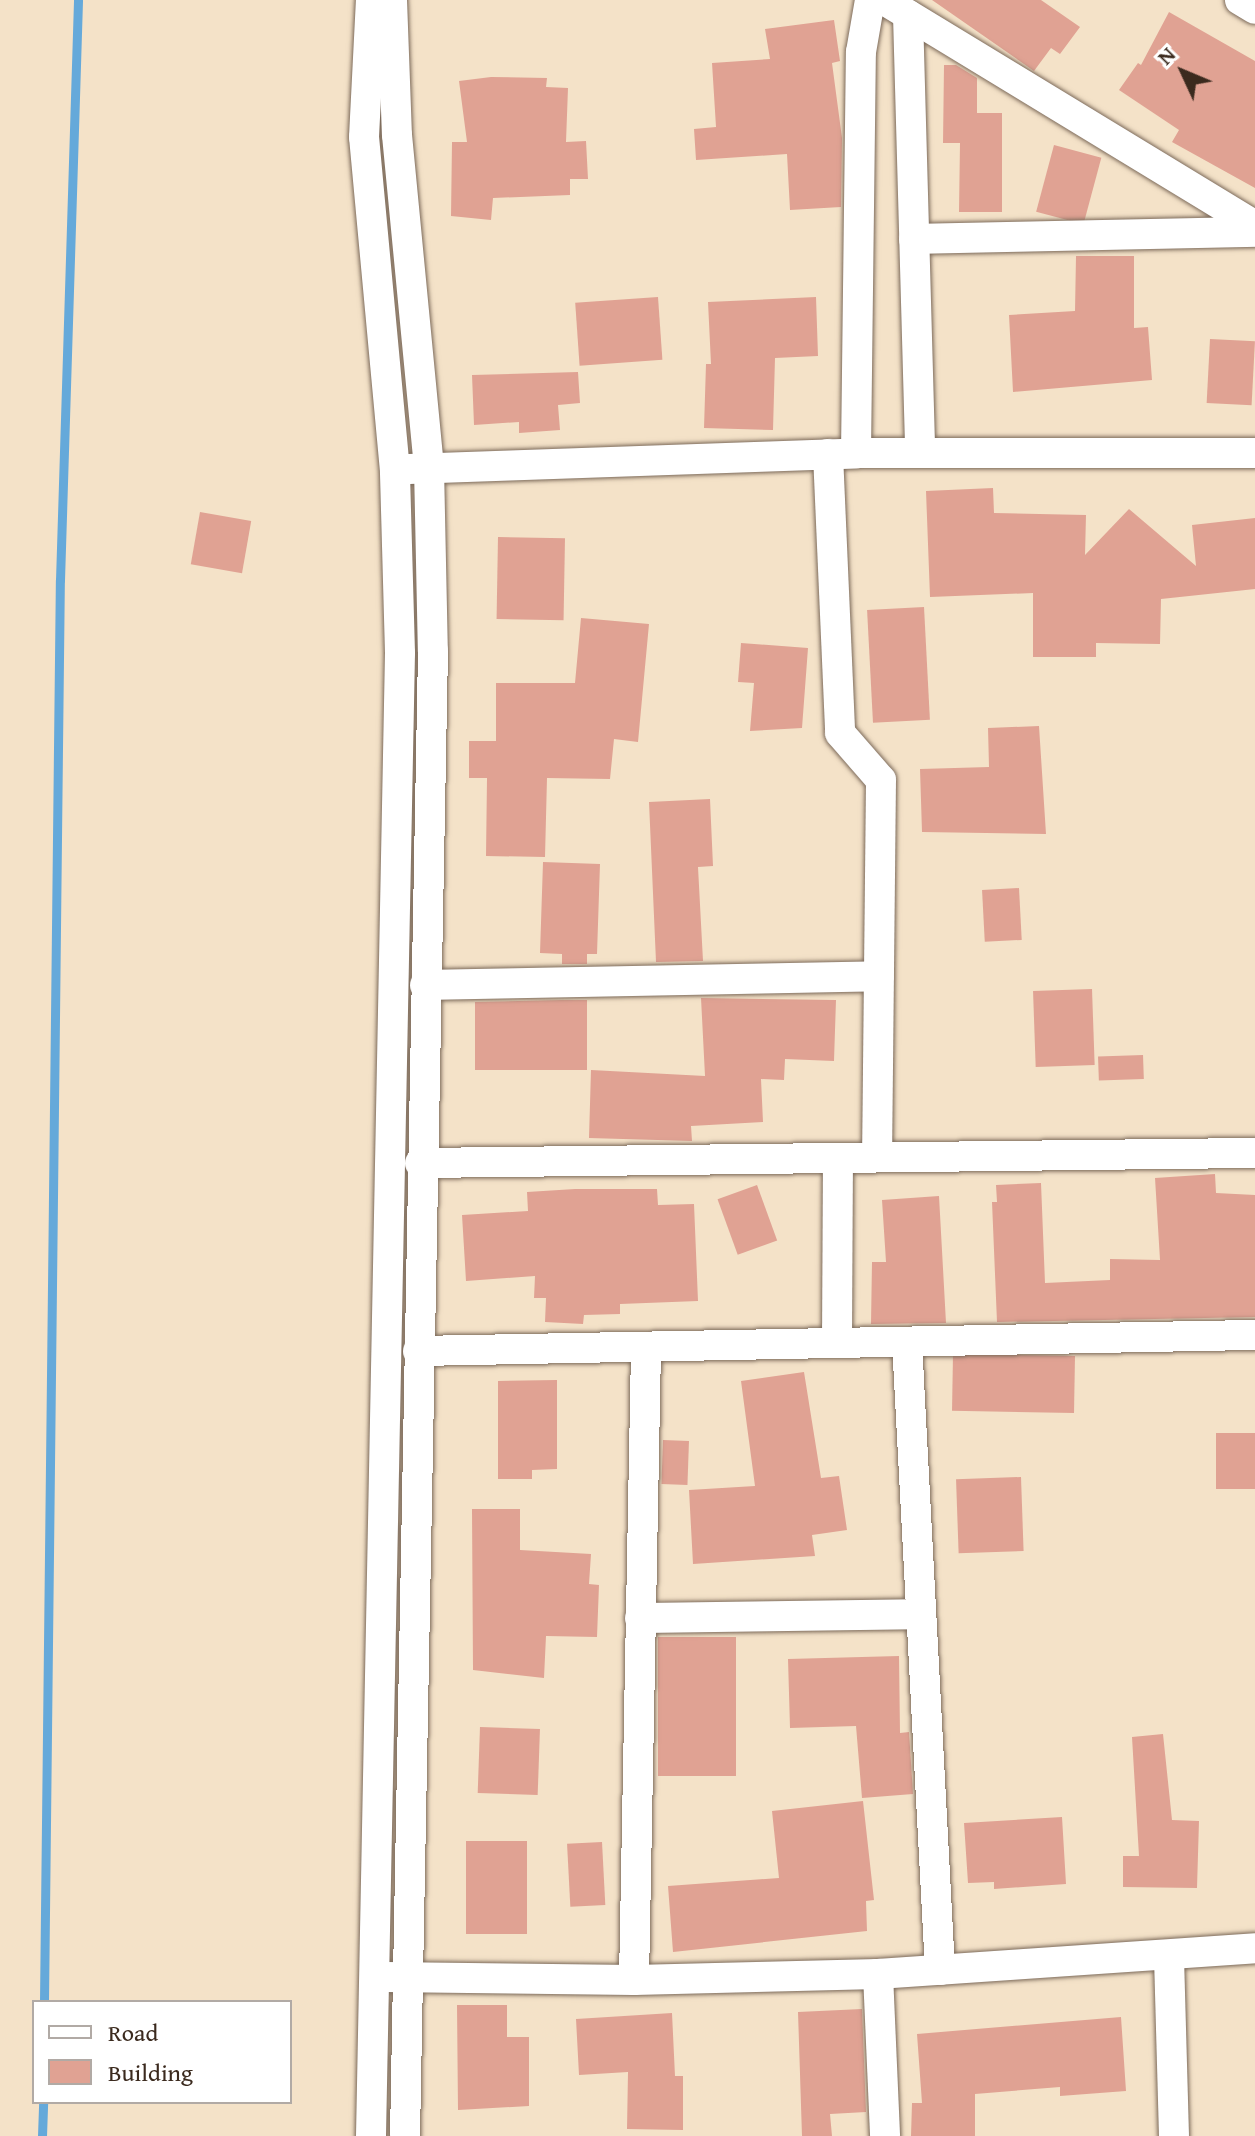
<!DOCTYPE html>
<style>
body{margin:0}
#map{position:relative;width:1255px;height:2136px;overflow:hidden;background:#f4e2c8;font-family:"Gentium Book Plus",serif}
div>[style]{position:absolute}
.stream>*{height:9px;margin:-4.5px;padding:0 4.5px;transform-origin:4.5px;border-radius:4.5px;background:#65a9da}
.building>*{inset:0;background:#e0a293;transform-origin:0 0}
.roads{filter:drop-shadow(0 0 2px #7c6a5a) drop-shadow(0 0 2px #7c6a5a)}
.minor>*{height:30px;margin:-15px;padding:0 15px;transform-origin:15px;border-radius:15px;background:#fff}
span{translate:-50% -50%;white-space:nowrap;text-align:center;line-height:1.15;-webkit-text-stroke:8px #fff;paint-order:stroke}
.legend{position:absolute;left:32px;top:2000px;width:260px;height:104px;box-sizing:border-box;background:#fff;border:2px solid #b1aaa5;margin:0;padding:10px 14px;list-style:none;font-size:24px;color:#3b2a1e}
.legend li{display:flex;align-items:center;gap:16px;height:40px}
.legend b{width:40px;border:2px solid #b1aaa5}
.north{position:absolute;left:1143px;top:32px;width:80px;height:80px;-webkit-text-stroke:6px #fff;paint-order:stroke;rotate:314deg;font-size:22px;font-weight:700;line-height:32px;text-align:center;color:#3b2a1e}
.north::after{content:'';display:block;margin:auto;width:28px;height:36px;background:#3b2a1e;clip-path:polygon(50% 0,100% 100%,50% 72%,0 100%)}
</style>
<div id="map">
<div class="stream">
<i style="left:44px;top:2002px;width:1422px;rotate:-89.36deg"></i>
<i style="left:60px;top:580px;width:580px;rotate:-88.22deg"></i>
<i style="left:42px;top:2136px;width:34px;rotate:-88deg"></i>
</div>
<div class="building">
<i style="clip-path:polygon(932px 0,1041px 0,1080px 27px,1060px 54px,1051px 48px,1034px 71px)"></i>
<i style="clip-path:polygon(1169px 12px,1255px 61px,1255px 188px,1172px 142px,1179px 130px,1119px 90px,1138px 63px,1141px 65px)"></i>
<i style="clip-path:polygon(834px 20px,840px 61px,832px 63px,842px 138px,841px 207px,790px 210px,787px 154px,696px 160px,694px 129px,716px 127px,712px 63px,770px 59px,765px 29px)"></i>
<i style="clip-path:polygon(944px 65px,956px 65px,977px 78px,977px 113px,1002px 113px,1002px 212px,959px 212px,960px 143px,943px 143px)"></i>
<i style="clip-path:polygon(491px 77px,547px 78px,546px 87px,568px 88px,566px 142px,586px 141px,588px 179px,570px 179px,570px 195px,493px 198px,491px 220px,451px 216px,452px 142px,467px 142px,459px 81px)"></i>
<i style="left:1054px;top:145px;width:49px;height:69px;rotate:15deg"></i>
<i style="clip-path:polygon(1076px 256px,1134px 256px,1134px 328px,1148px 327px,1152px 380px,1013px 392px,1009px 315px,1075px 311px)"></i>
<i style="left:658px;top:297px;width:63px;height:83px;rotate:86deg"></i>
<i style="clip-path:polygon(816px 297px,818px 356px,775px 358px,773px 430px,704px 428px,706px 364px,711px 364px,708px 302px)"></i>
<i style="left:1210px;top:339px;width:45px;height:64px;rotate:3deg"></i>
<i style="clip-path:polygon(578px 372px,580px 403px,558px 405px,560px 430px,519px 433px,519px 422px,474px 425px,472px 375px)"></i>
<i style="clip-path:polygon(993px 488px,994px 513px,1086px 515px,1085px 555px,1129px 509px,1196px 566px,1192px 525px,1255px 518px,1255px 589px,1161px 599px,1160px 644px,1096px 643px,1096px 657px,1033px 657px,1033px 593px,930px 597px,926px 491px)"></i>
<i style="left:200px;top:512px;width:52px;height:53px;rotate:10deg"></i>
<i style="left:498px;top:537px;width:67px;height:82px;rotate:1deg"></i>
<i style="left:924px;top:607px;width:113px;height:57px;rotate:87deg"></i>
<i style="clip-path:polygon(581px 618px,649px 624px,638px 742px,614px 739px,610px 779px,547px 778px,545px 857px,486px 856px,487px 778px,469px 778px,469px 741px,496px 741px,496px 683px,575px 683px)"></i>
<i style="clip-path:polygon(741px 643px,808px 648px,802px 728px,750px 731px,754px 683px,738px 682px)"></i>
<i style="clip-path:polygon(1039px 726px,1046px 834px,922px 832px,920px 769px,989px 767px,988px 728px)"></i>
<i style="clip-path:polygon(710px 799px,713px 866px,698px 867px,703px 961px,656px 962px,649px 802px)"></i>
<i style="clip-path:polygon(543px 862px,600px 864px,597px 954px,587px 954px,587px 964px,562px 964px,562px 954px,540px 953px)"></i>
<i style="left:1019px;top:888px;width:52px;height:37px;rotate:87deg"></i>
<i style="left:1092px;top:989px;width:76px;height:59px;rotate:88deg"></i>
<i style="clip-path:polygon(701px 998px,836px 1000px,834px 1061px,785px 1059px,784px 1080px,761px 1079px,763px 1122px,691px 1126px,692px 1141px,589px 1138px,591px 1070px,705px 1076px)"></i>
<i style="clip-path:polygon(562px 1000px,587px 1000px,587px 1070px,475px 1070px,475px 1002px)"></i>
<i style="left:1143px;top:1055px;width:24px;height:45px;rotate:88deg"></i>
<i style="clip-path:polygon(1215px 1174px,1216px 1193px,1255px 1195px,1255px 1317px,997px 1322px,992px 1202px,997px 1202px,996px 1185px,1041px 1183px,1045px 1283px,1110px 1280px,1110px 1259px,1160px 1260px,1155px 1178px)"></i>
<i style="left:757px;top:1185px;width:59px;height:42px;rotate:70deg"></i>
<i style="clip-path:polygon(575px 1189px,657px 1189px,658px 1205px,694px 1204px,698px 1301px,620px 1304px,620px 1314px,584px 1315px,583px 1324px,545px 1322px,546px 1298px,534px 1298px,535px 1276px,466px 1281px,462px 1215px,528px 1211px,527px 1192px)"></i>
<i style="clip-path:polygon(939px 1196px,946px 1323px,871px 1324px,872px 1262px,886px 1262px,882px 1200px)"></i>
<i style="left:1075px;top:1356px;width:57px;height:122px;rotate:91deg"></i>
<i style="clip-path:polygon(804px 1372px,821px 1478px,839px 1476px,847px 1530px,812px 1535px,815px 1556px,693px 1564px,689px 1490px,755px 1486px,741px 1381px)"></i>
<i style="clip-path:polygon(557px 1380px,557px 1469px,532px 1470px,532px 1479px,498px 1479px,498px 1381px)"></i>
<i style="left:1255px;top:1433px;width:56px;height:39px;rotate:90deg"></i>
<i style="left:663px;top:1440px;width:26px;height:44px;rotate:2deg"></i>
<i style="left:1021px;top:1477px;width:74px;height:65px;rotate:88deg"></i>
<i style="clip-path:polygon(472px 1509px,520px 1509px,520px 1550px,591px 1554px,589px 1584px,599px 1585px,597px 1637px,546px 1636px,544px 1678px,473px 1670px)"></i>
<i style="left:736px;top:1637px;width:139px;height:78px;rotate:90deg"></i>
<i style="clip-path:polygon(899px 1656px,900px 1733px,909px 1732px,913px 1794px,862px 1798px,856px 1726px,790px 1728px,788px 1659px)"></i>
<i style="left:480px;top:1727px;width:60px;height:66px;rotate:2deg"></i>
<i style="clip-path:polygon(1163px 1734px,1172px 1820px,1199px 1821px,1197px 1888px,1123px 1887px,1123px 1856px,1139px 1856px,1132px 1737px)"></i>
<i style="clip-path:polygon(863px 1801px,874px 1900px,866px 1901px,867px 1931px,673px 1952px,668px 1886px,779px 1878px,772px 1811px)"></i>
<i style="clip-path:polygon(1062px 1817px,1066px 1884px,994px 1889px,994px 1882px,968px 1883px,964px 1823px)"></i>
<i style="left:466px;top:1841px;width:61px;height:93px"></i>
<i style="left:602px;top:1842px;width:63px;height:35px;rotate:87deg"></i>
<i style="clip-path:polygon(457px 2005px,507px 2005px,507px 2037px,529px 2037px,529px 2106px,458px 2110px)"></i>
<i style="clip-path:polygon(862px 2009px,866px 2112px,830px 2114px,832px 2136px,802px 2136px,798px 2012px)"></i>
<i style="clip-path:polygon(672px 2013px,675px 2076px,683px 2076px,683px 2130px,627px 2129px,628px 2072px,579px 2075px,576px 2019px)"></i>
<i style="clip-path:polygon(1121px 2017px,1126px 2091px,1060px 2096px,1060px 2087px,975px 2094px,975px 2136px,911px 2136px,912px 2103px,922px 2103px,917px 2034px)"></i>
</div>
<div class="roads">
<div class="minor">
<i style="left:392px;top:0;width:135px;rotate:87.9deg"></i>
<i style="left:397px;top:135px;width:334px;rotate:84.5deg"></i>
<i style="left:429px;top:467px;width:184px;rotate:88.8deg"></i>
<i style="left:433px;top:651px;width:1485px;rotate:91.08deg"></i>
<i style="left:884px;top:0;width:434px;rotate:31.3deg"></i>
<i style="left:1240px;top:0;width:17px;rotate:31deg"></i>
<i style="left:908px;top:15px;width:438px;rotate:88.4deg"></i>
<i style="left:914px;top:239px;width:341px;rotate:-1.2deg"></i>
<i style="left:856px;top:453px;width:401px;rotate:-89.3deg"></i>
<i style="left:861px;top:52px;width:53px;rotate:-80.2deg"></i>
<i style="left:828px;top:454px;width:279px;rotate:87.5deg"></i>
<i style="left:840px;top:733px;width:62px;rotate:48.9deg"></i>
<i style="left:881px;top:780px;width:376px;rotate:90.6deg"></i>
<i style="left:409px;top:469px;width:447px;rotate:-2deg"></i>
<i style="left:856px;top:453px;width:399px"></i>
<i style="left:425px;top:985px;width:454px;rotate:-1.1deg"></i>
<i style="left:420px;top:1163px;width:835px;rotate:-0.69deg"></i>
<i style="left:907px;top:1342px;width:629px;rotate:86.99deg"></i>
<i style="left:837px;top:1343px;width:185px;rotate:-89.7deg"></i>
<i style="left:418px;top:1351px;width:837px;rotate:-1.1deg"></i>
<i style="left:640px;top:1618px;width:278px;rotate:-0.8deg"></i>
<i style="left:1169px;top:1957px;width:179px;rotate:88.4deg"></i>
<i style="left:878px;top:1974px;width:162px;rotate:87.5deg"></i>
<i style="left:386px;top:1977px;width:248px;rotate:0.7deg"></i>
<i style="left:634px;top:1980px;width:244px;rotate:-1.4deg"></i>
<i style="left:878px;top:1974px;width:378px;rotate:-3.9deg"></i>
<i style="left:634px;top:1980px;width:633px;rotate:-88.91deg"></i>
<i style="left:371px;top:2136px;width:1483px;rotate:-88.88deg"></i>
<i style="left:400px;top:653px;width:182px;rotate:-91.6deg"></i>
<i style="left:395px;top:471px;width:335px;rotate:-95.3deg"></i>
<i style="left:364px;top:137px;width:137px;rotate:-87.1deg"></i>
</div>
</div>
<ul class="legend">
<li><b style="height:10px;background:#fff"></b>Road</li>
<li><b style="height:22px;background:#e0a293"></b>Building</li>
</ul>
<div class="north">N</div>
</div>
